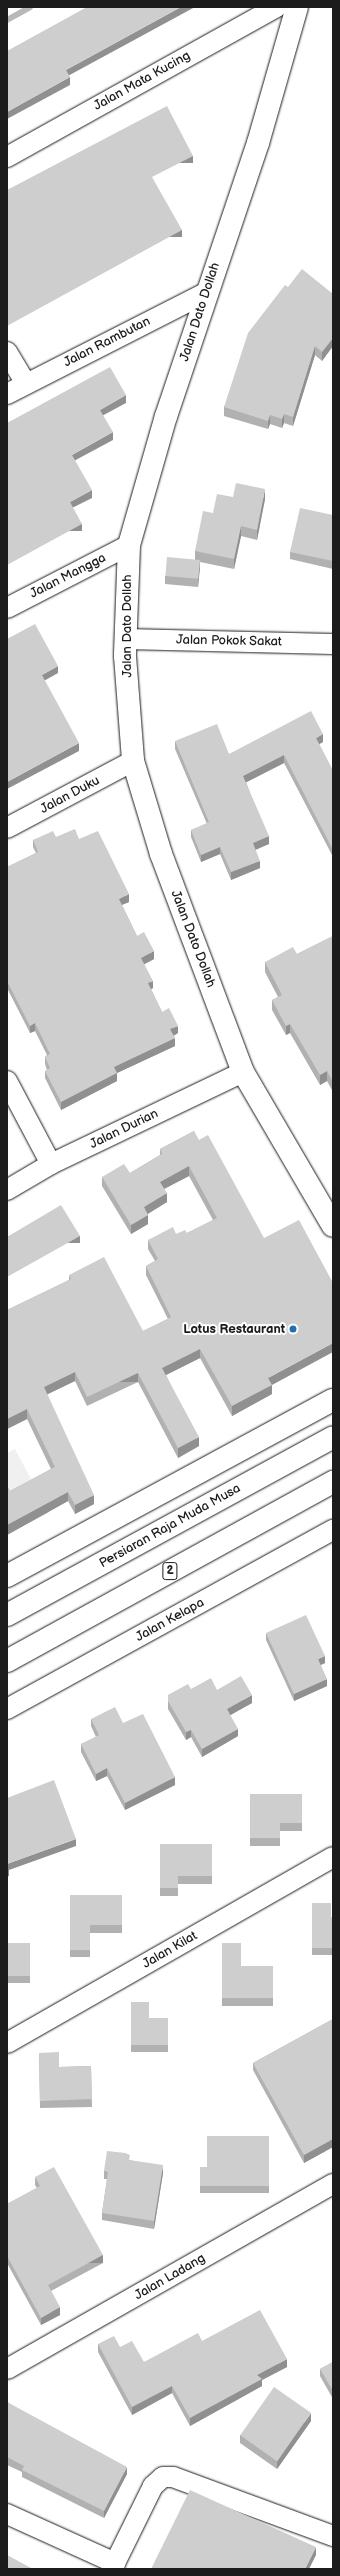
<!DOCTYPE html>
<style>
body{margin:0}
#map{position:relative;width:340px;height:2576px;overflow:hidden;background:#fff;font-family:"Balsamiq Sans",sans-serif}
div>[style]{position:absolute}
.built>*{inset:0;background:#f0f0f0}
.stream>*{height:6px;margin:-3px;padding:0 3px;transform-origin:3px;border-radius:3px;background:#b8b8b8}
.roads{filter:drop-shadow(0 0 1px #1c1c1c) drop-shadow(0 0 1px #1c1c1c)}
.minor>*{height:20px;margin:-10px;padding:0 10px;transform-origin:10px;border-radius:10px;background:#fff}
.tertiary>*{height:22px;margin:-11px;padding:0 11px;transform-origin:11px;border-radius:11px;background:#fff}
.trunk>*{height:22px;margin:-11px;padding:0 11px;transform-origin:11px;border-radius:11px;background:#fff}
.wall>*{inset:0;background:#b1b1b1;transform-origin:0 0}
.shaded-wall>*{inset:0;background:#909090;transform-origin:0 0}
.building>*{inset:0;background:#cecece;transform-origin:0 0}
.dots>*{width:11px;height:11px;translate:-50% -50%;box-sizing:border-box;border:2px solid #fff;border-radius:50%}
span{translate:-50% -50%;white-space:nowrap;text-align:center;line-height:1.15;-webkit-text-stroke:4px #fff;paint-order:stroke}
.shield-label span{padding:1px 3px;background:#fff;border:1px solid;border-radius:3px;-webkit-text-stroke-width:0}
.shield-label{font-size:12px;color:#1c1c1c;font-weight:700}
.street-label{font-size:13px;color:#1c1c1c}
.poi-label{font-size:13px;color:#1c1c1c;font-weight:700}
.right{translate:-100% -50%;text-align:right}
.frame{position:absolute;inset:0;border:8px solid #1c1c1c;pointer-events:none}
</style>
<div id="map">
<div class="built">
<i style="clip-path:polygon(15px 1449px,49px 1513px,7px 1534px,7px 1453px)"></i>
</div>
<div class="stream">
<i style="left:7px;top:20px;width:26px;rotate:-29deg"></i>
</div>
<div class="roads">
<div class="minor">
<i style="left:7px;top:157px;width:309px;rotate:-29.1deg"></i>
<i style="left:7px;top:352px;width:37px;rotate:59deg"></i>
<i style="left:7px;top:394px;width:225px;rotate:-27deg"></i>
<i style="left:7px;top:608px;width:137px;rotate:-27.3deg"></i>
<i style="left:125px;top:639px;width:208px;rotate:1.4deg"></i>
<i style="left:7px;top:828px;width:143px;rotate:-28deg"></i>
<i style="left:7px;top:1081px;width:94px;rotate:62.1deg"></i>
<i style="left:7px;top:1190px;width:51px;rotate:-30.6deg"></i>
<i style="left:51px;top:1164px;width:213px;rotate:-25.6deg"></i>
<i style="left:7px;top:1709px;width:372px;rotate:-28.8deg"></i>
<i style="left:7px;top:2043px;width:375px;rotate:-29.7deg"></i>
<i style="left:7px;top:2369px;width:375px;rotate:-29.6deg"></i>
<i style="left:7px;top:2514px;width:119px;rotate:24.4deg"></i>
<i style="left:112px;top:2569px;width:93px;rotate:-63.7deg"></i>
<i style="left:153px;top:2486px;width:13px;rotate:-42deg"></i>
<i style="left:163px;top:2477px;width:10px"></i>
<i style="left:173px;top:2477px;width:171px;rotate:20.2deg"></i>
</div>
<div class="tertiary">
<i style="left:297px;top:7px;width:141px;rotate:106deg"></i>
<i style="left:258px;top:143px;width:288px;rotate:108.6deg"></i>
<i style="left:166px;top:416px;width:134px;rotate:106deg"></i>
<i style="left:129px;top:545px;width:111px;rotate:92.1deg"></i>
<i style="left:125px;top:656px;width:105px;rotate:85.6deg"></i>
<i style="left:133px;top:761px;width:97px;rotate:73.2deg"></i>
<i style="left:161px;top:854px;width:233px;rotate:69.4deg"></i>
<i style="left:243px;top:1072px;width:178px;rotate:59.7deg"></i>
<i style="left:7px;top:1576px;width:370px;rotate:-28.4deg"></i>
</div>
<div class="trunk">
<i style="left:7px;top:1615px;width:371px;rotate:-28.6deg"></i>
<i style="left:7px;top:1661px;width:372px;rotate:-28.8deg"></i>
</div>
</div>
<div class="wall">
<i style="clip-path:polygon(288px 287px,333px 294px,333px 346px,322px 361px,315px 355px,293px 426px,284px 423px,282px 428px,270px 424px,268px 429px,224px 416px,224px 407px)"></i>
<i style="clip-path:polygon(233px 497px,265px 499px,257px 540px,241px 536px,234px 569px,200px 562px,198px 587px,165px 584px,165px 576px,195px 560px,195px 551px,213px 513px)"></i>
<i style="clip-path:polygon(333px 515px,333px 569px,290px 559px,290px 552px)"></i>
<i style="clip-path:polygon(175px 741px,229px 754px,323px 742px,319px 744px,333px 771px,333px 854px,332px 855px,284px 763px,246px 782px,269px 844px,255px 849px,260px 868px,231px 880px,220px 854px,201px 862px,191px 837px,191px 830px,207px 824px,175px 749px)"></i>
<i style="clip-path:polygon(56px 837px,79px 839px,129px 902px,122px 905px,137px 936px,154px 959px,144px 964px,153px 988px,151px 989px,162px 1012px,178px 1033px,174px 1036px,175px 1046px,117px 1073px,117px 1081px,61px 1110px,45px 1078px,45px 1071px,47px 1070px,45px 1064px,45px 1057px,47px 1055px,35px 1031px,30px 1033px,7px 988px,7px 867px,36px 853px,33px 847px,33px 840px)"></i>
<i style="clip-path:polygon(333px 936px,333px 1092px,327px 1081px,320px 1085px,290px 1033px,286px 1035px,272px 1010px,272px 1000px,278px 997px,265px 972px,265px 962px,297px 954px)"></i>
<i style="clip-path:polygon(194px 1131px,272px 1385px,272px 1394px,232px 1416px,200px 1358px,166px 1375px,199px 1446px,178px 1458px,138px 1382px,87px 1406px,75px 1381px,47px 1394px,94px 1504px,75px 1514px,68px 1501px,7px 1535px,7px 1486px,10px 1491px,51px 1469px,27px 1419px,7px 1429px,7px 1310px,69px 1280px,69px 1275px,143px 1331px,168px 1319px,146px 1275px,146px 1266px,155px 1261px,148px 1249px,148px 1240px,176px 1234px,187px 1233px,213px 1220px,189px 1176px,164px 1189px,167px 1202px,148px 1214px,148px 1224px,131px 1234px,102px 1186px,102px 1177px,130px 1173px,160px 1155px,160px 1149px)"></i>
<i style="clip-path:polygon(266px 1633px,325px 1663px,321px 1665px,327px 1686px,294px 1701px,266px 1640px)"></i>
<i style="clip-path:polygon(217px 1690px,252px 1703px,230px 1715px,238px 1736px,202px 1757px,191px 1737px,186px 1740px,168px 1709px,168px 1695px)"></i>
<i style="clip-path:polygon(91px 1719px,123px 1723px,175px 1785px,125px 1810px,107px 1776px,96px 1781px,81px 1752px,81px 1744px,96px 1737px,91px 1726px)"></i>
<i style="clip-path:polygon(250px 1794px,302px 1794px,302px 1831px,280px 1831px,280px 1846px,250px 1846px)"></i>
<i style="clip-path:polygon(160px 1844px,212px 1844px,212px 1884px,178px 1884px,178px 1896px,160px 1896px)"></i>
<i style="clip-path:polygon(70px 1895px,122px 1895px,122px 1933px,90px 1933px,90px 1957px,70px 1957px)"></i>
<i style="clip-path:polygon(312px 1903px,331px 1917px,333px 1917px,333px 1955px,312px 1955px)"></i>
<i style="left:7px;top:1943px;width:23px;height:40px"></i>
<i style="clip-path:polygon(222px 1943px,241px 1966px,273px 1966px,273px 2006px,222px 2006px)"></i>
<i style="clip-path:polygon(131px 2002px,149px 2018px,168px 2018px,168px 2052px,131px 2052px)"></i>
<i style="clip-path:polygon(333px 2019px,333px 2147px,304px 2163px,253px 2070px,253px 2063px)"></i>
<i style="clip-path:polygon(39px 2053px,59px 2067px,91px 2066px,92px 2107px,40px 2108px)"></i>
<i style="clip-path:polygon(269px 2136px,269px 2193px,200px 2193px,200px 2167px,207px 2167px)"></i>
<i style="clip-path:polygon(130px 2160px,163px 2173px,154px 2229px,102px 2220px,102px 2213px,107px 2179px,104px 2179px,104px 2171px)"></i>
<i style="clip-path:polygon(35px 2177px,103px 2263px,51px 2291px,60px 2315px,41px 2325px,7px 2263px,7px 2204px,37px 2188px,35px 2185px)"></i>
<i style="clip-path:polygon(202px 2341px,287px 2367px,262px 2380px,262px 2386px,190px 2426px,172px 2393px,132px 2415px,98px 2352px,98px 2344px,120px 2347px,144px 2362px)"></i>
<i style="clip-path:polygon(333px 2362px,333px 2399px,320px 2376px,320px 2369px)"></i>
<i style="clip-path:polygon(7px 2402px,127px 2474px,104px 2518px,22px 2477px,22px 2472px,7px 2465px)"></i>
<i style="clip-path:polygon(311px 2421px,277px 2469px,240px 2443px,240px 2435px)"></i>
</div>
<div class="shaded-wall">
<i style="clip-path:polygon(181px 7px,195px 7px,66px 77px,66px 70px)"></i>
<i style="clip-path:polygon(70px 77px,70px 85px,7px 119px,7px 112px)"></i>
<i style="left:193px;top:156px;width:7px;height:46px;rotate:90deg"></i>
<i style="left:182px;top:230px;width:7px;height:200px;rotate:90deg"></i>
<i style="clip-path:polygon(333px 338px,333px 346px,322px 361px,322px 352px)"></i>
<i style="clip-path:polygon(315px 346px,315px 355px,293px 426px,293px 417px)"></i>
<i style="clip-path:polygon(126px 395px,126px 403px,100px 417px,100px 410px)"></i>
<i style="clip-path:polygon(284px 414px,284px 423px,282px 428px,282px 419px)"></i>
<i style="clip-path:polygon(270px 415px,270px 424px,268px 429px,268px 421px)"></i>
<i style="clip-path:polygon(113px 432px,113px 440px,72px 462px,72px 455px)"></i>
<i style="clip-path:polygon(265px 489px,265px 499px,257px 540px,257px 530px)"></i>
<i style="clip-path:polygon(92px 490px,92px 498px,70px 509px,70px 502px)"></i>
<i style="left:82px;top:524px;width:7px;height:85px;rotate:90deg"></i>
<i style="clip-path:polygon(241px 526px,241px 536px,234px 569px,234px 559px)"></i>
<i style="clip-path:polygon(200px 560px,200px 568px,198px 587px,198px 579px)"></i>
<i style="clip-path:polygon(58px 666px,58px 673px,42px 682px,42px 675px)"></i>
<i style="clip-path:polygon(323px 734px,323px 742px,316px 746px,316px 738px)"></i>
<i style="clip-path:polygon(79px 743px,79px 751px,7px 789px,7px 782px)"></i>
<i style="clip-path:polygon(284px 755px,284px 763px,243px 784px,243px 776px)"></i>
<i style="clip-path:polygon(269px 836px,269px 844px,253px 851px,253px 843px)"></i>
<i style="clip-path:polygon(220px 847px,220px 854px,201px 862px,201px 855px)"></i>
<i style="clip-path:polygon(333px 847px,333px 854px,332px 855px,332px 848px)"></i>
<i style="clip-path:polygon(260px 861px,260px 868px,231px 880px,231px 872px)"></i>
<i style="clip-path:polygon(129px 894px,129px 902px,119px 906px,119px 899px)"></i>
<i style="clip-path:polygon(154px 951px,154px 959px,141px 966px,141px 958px)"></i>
<i style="clip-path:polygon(153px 981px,153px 988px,148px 991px,148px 983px)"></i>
<i style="clip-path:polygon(35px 1023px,35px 1031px,30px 1033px,30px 1026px)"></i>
<i style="clip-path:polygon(290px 1024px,290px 1033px,286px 1035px,286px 1026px)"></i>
<i style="clip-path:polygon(178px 1026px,178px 1033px,170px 1037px,170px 1029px)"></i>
<i style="clip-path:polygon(175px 1038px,175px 1046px,117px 1073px,117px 1081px,61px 1110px,61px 1102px,114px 1067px)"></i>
<i style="clip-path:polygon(327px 1071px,327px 1081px,320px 1085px,320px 1075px)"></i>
<i style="clip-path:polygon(189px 1166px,189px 1176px,160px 1191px,160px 1182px)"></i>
<i style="clip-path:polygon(167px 1193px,167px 1202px,144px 1216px,144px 1207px)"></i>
<i style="clip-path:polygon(148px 1215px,148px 1224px,131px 1234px,131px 1225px)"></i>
<i style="left:80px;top:1236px;width:7px;height:84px;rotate:90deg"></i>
<i style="clip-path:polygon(333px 1343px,333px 1352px,272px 1385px,272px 1394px,232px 1416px,232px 1406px,268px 1378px)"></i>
<i style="clip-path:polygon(200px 1349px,200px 1358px,162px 1377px,162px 1368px)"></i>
<i style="clip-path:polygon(75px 1372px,75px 1381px,44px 1396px,44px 1387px)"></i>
<i style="left:138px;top:1373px;width:9px;height:56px;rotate:90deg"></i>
<i style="clip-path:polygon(27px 1409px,27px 1419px,7px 1429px,7px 1419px)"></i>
<i style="clip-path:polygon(199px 1437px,199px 1446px,178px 1458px,178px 1448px)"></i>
<i style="clip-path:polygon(68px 1492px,68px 1501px,7px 1535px,7px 1525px)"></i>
<i style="clip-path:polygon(94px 1495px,94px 1504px,75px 1514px,75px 1505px)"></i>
<i style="clip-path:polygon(325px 1656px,325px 1663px,318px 1666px,318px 1659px)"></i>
<i style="clip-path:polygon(327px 1679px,327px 1686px,294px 1701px,294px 1694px)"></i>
<i style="clip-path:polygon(252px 1695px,252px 1703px,227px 1717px,227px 1709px)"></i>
<i style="clip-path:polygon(238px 1729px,238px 1736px,202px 1757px,202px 1749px)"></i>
<i style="clip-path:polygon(191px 1730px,191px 1737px,186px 1740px,186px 1732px)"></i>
<i style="clip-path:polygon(107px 1768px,107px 1776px,96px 1781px,96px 1774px)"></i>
<i style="clip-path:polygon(175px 1777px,175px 1785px,125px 1810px,125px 1803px)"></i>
<i style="clip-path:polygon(76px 1839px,76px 1846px,9px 1870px,9px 1876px,7px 1877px,7px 1864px)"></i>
<i style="clip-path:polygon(333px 2139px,333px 2147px,304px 2163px,304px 2155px)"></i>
<i style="clip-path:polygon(163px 2165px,163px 2173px,154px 2229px,154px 2221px)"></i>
<i style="left:103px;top:2255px;width:8px;height:63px;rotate:90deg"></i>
<i style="clip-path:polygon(60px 2307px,60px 2315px,41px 2325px,41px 2318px)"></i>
<i style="clip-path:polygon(287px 2359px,287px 2367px,262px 2380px,262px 2386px,190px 2426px,190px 2418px,257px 2375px)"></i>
<i style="clip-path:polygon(172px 2386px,172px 2393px,132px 2415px,132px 2407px)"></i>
<i style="clip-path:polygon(311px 2413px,311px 2421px,277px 2469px,277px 2462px)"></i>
<i style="clip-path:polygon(127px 2467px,127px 2474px,104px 2518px,104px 2511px)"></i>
<i style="clip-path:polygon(316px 2547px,316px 2555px,309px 2569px,305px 2569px)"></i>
</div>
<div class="building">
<i style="clip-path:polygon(87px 7px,181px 7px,66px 70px,70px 77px,7px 112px,7px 51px)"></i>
<i style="clip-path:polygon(167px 106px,193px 156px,152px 177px,182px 230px,7px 326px,7px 190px)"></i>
<i style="clip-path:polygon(302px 269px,333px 294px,333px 338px,322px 352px,315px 346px,293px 417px,284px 414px,282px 419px,270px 415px,268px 421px,224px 407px,248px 333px,285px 285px,288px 287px)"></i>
<i style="clip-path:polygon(110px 367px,126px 395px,100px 410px,113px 432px,72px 455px,92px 490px,70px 502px,82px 524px,7px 565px,7px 423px)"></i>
<i style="clip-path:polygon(236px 483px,265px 489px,257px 530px,241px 526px,234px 559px,195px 551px,203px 511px,213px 513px,217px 494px,233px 497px)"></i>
<i style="clip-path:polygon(300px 508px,333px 515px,333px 561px,290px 552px)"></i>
<i style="left:167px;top:557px;width:33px;height:19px;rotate:5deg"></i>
<i style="clip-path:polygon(35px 624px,58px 666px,42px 675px,79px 743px,7px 782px,7px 639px)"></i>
<i style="clip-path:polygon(311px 711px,323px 734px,316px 738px,333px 771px,333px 847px,332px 848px,284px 755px,243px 776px,269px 836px,253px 843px,260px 861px,231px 872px,220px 847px,201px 855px,191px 830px,209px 822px,175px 741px,217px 724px,229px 754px)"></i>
<i style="clip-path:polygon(75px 829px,79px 839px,98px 831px,129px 894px,119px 899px,137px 936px,144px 932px,154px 951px,141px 958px,153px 981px,148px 983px,162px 1012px,169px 1008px,178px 1026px,170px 1029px,175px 1038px,114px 1067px,117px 1073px,61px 1102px,45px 1071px,50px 1068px,45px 1057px,50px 1054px,35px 1023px,30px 1026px,7px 981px,7px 867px,38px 852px,33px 840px,53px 831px,56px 837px)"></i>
<i style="clip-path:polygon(333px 936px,333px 1082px,327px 1071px,320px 1075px,290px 1024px,286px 1026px,272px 1000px,282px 995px,265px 962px,293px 947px,297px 954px)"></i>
<i style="clip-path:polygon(194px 1131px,199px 1140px,208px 1135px,264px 1238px,299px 1220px,333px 1283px,333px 1343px,268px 1378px,272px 1385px,232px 1406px,200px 1349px,162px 1368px,199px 1437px,178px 1448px,138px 1373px,87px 1397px,75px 1372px,44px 1387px,94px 1495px,75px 1505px,68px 1492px,7px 1525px,7px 1486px,10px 1491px,55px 1467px,27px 1409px,7px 1419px,7px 1310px,71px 1279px,69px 1275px,104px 1257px,143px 1331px,171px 1317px,146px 1266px,158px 1259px,148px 1240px,173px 1227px,176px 1234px,185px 1230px,187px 1233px,217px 1218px,189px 1166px,160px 1182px,167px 1193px,144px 1207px,148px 1215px,131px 1225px,102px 1177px,124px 1164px,130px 1173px,162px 1154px,160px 1149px)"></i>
<i style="clip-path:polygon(61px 1205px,80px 1236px,7px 1277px,7px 1237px)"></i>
<i style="clip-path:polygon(306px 1615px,325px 1656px,318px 1659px,327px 1679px,294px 1694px,266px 1633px)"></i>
<i style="clip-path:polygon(241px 1676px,252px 1695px,227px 1709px,238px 1729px,202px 1749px,191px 1730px,186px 1732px,168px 1701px,168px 1695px,188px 1684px,191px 1689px,211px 1678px,217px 1690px)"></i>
<i style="clip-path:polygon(115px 1707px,123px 1723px,143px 1714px,175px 1777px,125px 1803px,107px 1768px,96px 1774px,81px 1744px,99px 1735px,91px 1719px)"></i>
<i style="clip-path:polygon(54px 1780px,76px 1839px,7px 1864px,7px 1798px)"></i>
<i style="clip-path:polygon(250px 1794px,302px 1794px,302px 1823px,280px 1823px,280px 1838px,250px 1838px)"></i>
<i style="clip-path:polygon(160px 1844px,212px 1844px,212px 1876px,178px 1876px,178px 1888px,160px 1888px)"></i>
<i style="clip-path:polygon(70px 1895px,122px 1895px,122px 1925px,90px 1925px,90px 1950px,70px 1950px)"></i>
<i style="clip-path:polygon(312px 1903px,331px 1903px,331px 1917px,333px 1917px,333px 1948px,312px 1948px)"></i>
<i style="left:7px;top:1943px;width:23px;height:33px"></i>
<i style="clip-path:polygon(222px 1943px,241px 1943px,241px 1966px,273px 1966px,273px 1998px,222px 1998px)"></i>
<i style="clip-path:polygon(131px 2002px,149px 2002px,149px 2018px,168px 2018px,168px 2045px,131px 2045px)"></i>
<i style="clip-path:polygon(333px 2019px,333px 2139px,304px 2155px,253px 2063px)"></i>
<i style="clip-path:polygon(59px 2052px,59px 2067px,91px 2066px,92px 2099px,40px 2101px,39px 2053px)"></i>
<i style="clip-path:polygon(207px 2136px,269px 2136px,269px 2186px,200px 2186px,200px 2167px,207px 2167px)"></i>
<i style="clip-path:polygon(107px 2151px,125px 2153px,130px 2155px,129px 2160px,163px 2165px,154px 2221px,102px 2213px,108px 2172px,104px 2171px)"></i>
<i style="clip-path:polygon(54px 2167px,103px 2255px,48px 2285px,60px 2307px,41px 2318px,7px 2256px,7px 2204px,40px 2186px,35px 2177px)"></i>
<i style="clip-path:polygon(260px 2310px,287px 2359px,257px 2375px,262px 2379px,190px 2418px,172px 2386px,132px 2407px,98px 2344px,114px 2336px,120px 2347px,132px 2341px,144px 2362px,198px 2333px,202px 2341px)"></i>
<i style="clip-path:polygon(333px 2362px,333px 2391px,320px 2369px)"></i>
<i style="left:274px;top:2387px;width:45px;height:59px;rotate:35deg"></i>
<i style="clip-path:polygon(7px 2402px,127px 2467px,104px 2511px,22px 2470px,24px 2466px,7px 2457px)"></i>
<i style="clip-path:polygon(190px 2490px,316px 2547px,305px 2569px,151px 2569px)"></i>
<i style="clip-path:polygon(7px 2555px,33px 2569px,7px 2569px)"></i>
</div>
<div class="dots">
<i style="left:293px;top:1329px;background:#1f6fb2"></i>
</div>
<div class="shield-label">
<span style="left:170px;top:1571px">2</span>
</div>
<div class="street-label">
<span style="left:142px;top:81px;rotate:-29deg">Jalan Mata Kucing</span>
<span style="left:200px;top:312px;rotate:-72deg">Jalan Dato Dollah</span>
<span style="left:107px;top:342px;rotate:-27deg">Jalan Rambutan</span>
<span style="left:68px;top:576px;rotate:-27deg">Jalan Mangga</span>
<span style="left:127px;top:626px;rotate:-90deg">Jalan Dato Dollah</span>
<span style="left:229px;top:641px;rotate:1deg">Jalan Pokok Sakat</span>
<span style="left:70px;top:795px;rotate:-28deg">Jalan Duku</span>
<span style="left:193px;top:939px;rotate:69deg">Jalan Dato Dollah</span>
<span style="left:124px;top:1129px;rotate:-26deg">Jalan Durian</span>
<span style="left:170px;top:1526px;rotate:-29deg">Persiaran Raja Muda Musa</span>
<span style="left:170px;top:1620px;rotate:-29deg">Jalan Kelapa</span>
<span style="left:170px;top:1950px;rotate:-30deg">Jalan Kilat</span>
<span style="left:170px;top:2277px;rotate:-30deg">Jalan Ladang</span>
</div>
<div class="poi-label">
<span class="right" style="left:285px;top:1329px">Lotus Restaurant</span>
</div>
<div class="frame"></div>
</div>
